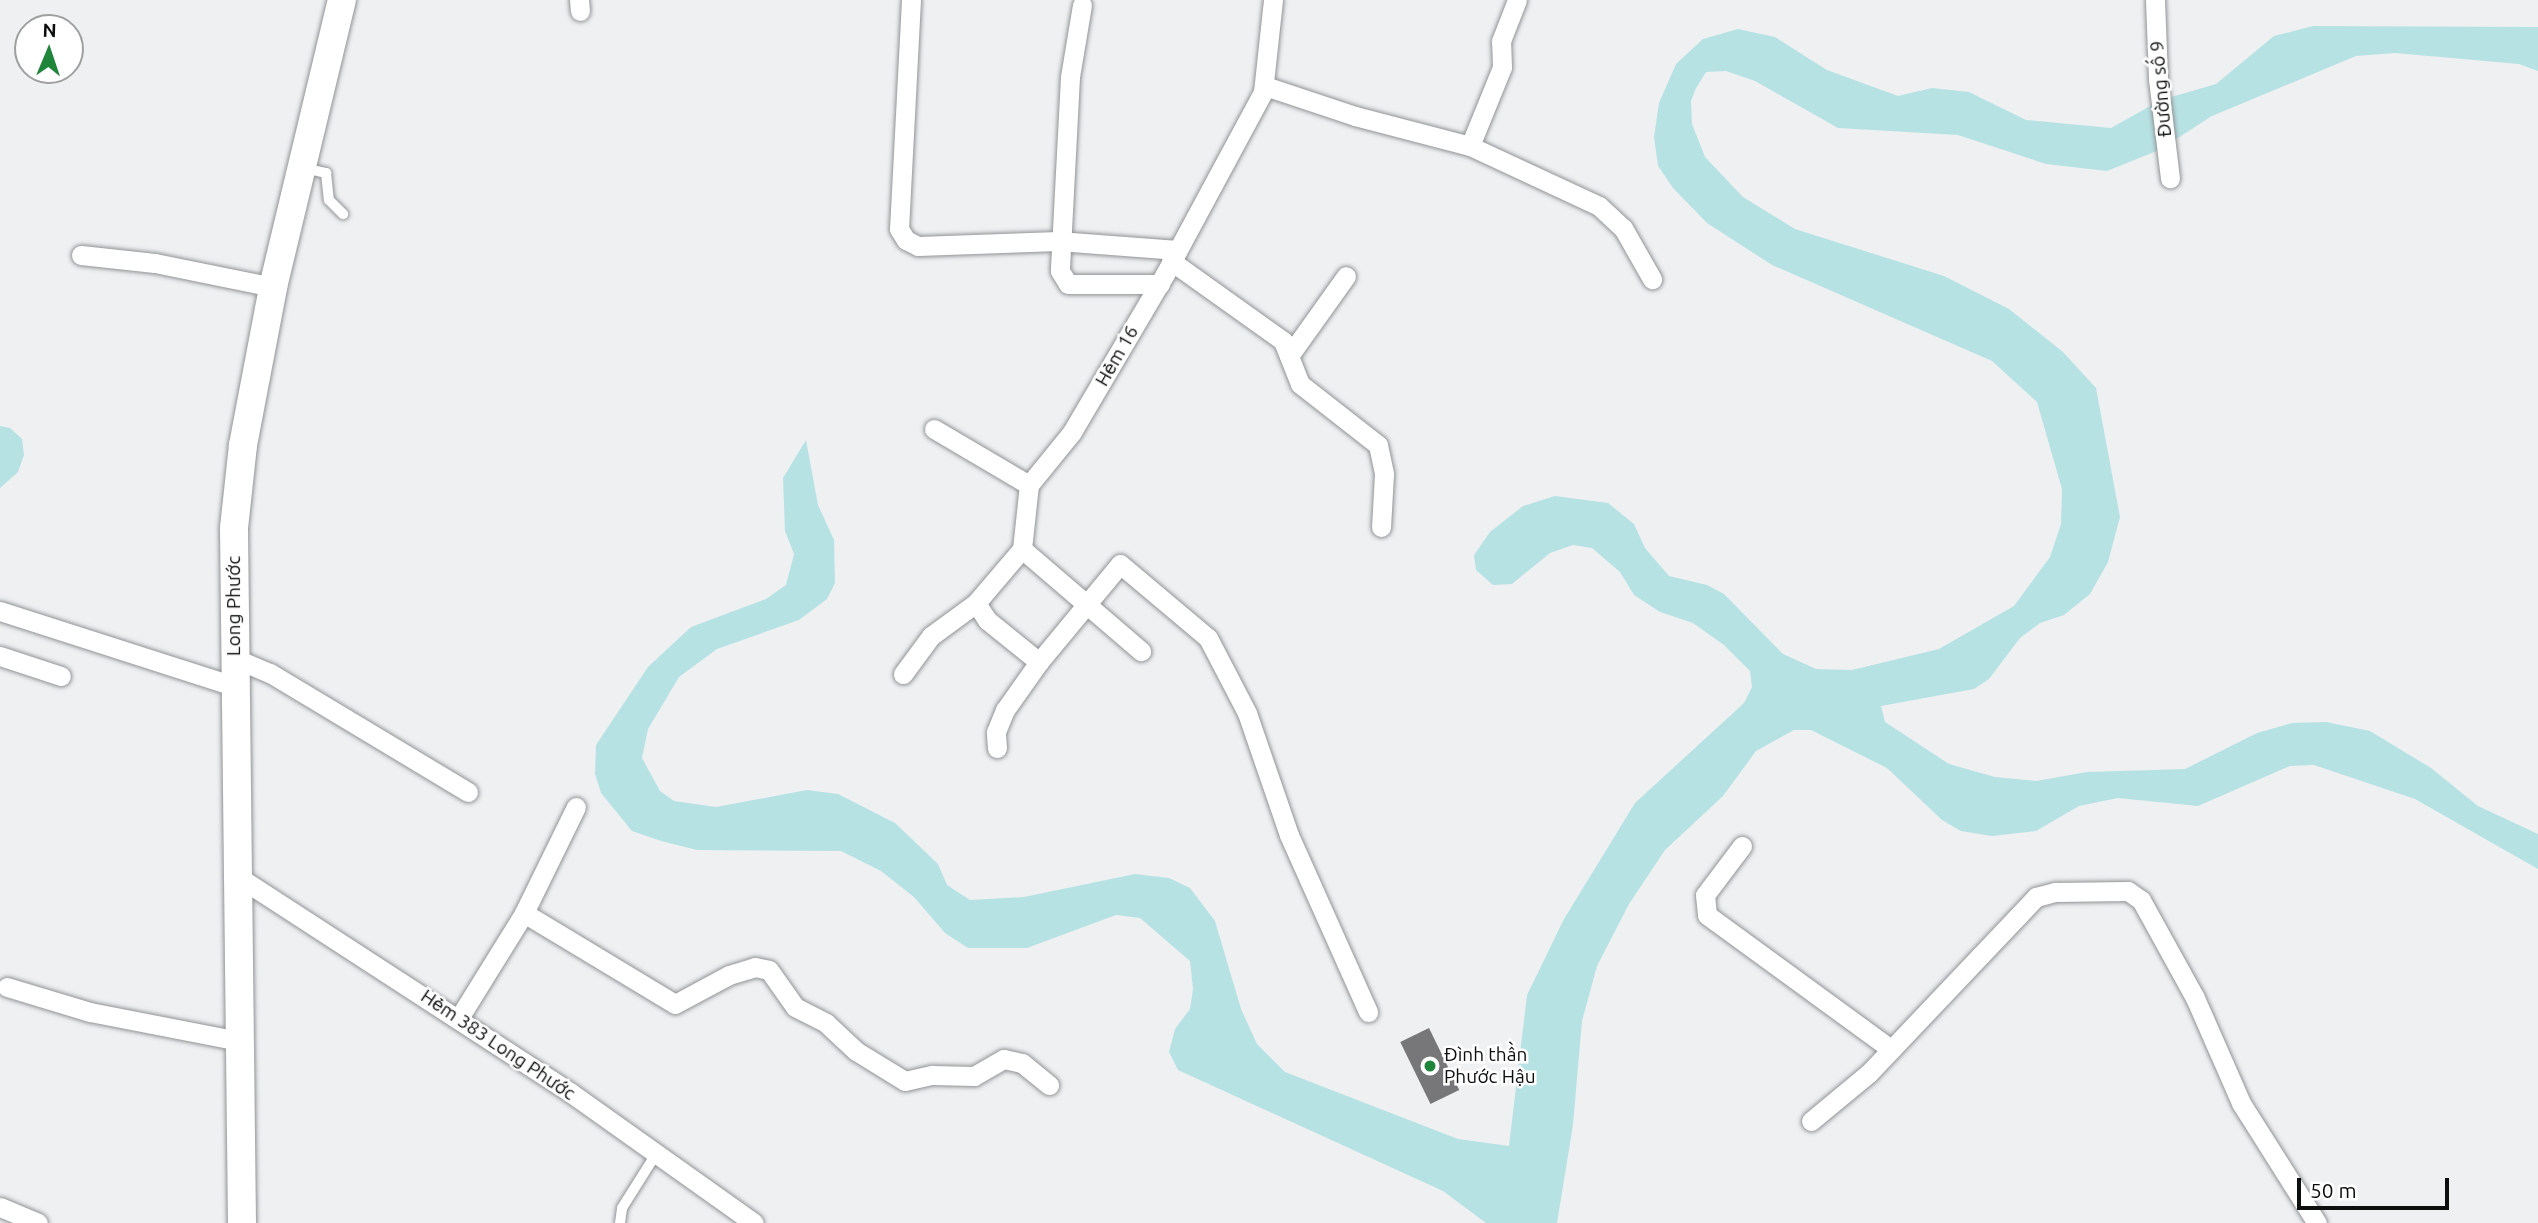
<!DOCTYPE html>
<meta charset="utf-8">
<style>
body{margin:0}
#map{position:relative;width:2538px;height:1223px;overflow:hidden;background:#eef0f2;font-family:Ubuntu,sans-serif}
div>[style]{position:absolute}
.water>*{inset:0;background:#b7e2e4}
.building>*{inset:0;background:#77777a;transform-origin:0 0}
.roads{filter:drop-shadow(0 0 2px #919395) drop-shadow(0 0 2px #919395)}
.lane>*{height:10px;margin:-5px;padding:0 5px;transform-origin:5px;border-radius:5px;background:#fff}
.street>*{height:19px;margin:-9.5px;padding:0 9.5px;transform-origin:9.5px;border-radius:9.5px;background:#fff}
.secondary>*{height:28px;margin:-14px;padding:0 14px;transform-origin:14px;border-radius:14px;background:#fff}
.dots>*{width:19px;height:19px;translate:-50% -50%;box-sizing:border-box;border:4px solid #fff;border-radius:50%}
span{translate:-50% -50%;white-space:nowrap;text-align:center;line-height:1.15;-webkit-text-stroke:5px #fff;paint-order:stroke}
.street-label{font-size:19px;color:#0d0e0e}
.poi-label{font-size:19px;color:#0d0e0e}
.left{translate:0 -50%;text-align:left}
.north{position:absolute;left:14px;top:14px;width:70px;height:70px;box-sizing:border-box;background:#fff;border:2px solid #9e9f9f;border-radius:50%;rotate:2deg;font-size:19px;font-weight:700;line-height:28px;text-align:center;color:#0d0e0e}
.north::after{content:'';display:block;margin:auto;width:24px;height:32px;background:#1f853a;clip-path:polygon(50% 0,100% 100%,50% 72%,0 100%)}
.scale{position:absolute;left:2297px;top:1178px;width:152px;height:32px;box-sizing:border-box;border:4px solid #0d0e0e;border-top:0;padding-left:9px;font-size:21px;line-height:24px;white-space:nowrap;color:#0d0e0e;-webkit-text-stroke:5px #fff;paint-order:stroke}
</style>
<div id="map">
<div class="water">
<i style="clip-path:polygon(2313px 26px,2538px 27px,2538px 71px,2519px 64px,2395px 53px,2356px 56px,2212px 116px,2159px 150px,2107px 171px,2046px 164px,1958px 135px,1838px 128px,1755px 81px,1726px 71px,1706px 72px,1696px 88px,1691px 101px,1692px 124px,1705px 157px,1743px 197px,1795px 229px,1944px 276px,2009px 309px,2063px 352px,2096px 388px,2120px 517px,2108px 562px,2090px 594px,2064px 615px,2040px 623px,2020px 638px,1989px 679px,1974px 689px,1881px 706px,1885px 722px,1949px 764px,1995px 777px,2036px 781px,2087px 772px,2185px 769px,2257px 733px,2292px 723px,2326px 722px,2370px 731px,2431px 768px,2478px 806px,2538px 834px,2538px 869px,2415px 799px,2314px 765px,2290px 766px,2198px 806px,2118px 798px,2079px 806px,2036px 831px,1992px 836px,1961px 831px,1942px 820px,1887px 768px,1811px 730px,1794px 730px,1756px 751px,1723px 796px,1665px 850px,1629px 904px,1597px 966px,1582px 1021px,1573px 1125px,1557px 1223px,1486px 1223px,1443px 1191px,1178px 1070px,1169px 1052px,1175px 1029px,1190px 1009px,1193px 989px,1190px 961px,1140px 918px,1116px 915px,1027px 948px,968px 948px,945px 933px,914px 897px,881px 871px,841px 851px,697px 850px,661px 841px,632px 831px,601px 793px,595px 774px,596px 745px,648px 667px,691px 627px,766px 599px,786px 585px,794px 554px,785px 531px,783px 478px,806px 440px,818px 505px,834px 540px,835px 583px,827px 599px,799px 620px,717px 649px,679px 677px,648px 729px,642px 758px,660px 791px,674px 801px,716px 807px,807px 790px,838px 794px,895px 823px,938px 864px,947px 885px,970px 900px,1024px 897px,1135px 874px,1169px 878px,1190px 888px,1215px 921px,1241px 1009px,1257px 1044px,1285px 1072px,1458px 1139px,1509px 1146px,1527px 995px,1564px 919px,1635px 803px,1744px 703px,1752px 687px,1750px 671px,1724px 645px,1693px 623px,1660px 612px,1634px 595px,1620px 572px,1592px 548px,1573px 545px,1550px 553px,1512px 584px,1493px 585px,1476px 570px,1474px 555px,1490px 532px,1523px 506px,1555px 496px,1608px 503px,1634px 524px,1645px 548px,1669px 576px,1707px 585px,1724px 594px,1783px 654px,1816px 669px,1852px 670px,1939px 649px,2014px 606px,2050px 557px,2061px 524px,2062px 489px,2037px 402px,1992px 361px,1772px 265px,1707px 223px,1673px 188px,1658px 166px,1654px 137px,1659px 103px,1676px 64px,1703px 39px,1738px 29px,1775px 37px,1827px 70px,1898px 96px,1932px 88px,1969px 92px,2026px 120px,2111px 128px,2161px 100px,2216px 84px,2274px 36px)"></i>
<i style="clip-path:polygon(0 426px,10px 428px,22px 439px,24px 455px,18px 472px,0 488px)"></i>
</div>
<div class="building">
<i style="left:1429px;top:1028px;width:69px;height:32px;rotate:64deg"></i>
</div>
<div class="roads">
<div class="lane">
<i style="left:304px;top:168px;width:23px;rotate:13deg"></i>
<i style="left:326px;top:173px;width:27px;rotate:84deg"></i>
<i style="left:329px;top:200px;width:20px;rotate:45deg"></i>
<i style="left:620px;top:1223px;width:15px;rotate:-82deg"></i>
<i style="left:622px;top:1208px;width:64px;rotate:-57.8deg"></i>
</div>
<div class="street">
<i style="left:579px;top:0;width:11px;rotate:85deg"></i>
<i style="left:911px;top:0;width:229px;rotate:93deg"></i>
<i style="left:899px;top:229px;width:13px;rotate:58deg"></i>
<i style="left:906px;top:240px;width:13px;rotate:27deg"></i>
<i style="left:918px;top:246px;width:140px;rotate:-2deg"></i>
<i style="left:1058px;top:241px;width:120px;rotate:4.3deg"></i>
<i style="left:2155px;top:0;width:79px;rotate:87.8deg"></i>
<i style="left:2158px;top:79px;width:100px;rotate:83.1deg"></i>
<i style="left:1082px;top:5px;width:73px;rotate:99.5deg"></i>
<i style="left:1070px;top:77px;width:194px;rotate:93deg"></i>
<i style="left:1060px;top:271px;width:15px;rotate:58deg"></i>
<i style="left:1068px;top:284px;width:92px"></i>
<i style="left:1265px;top:86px;width:95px;rotate:18.4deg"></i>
<i style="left:1355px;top:116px;width:119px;rotate:14.6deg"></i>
<i style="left:1470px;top:146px;width:85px;rotate:-67.9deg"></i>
<i style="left:1502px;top:67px;width:26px;rotate:-92deg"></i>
<i style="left:1501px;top:41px;width:44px;rotate:-68.7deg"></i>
<i style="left:1470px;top:146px;width:142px;rotate:24.9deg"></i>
<i style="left:1599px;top:206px;width:33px;rotate:43deg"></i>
<i style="left:1623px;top:228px;width:59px;rotate:60.4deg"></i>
<i style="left:81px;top:255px;width:74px;rotate:6.2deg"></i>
<i style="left:155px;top:263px;width:120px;rotate:11.5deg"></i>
<i style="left:1171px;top:261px;width:138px;rotate:35.5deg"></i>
<i style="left:1283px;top:341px;width:46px;rotate:68.4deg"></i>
<i style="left:1300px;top:384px;width:99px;rotate:38deg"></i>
<i style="left:1378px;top:445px;width:30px;rotate:78deg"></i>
<i style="left:1384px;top:474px;width:53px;rotate:93.2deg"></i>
<i style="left:1289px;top:356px;width:98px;rotate:-54.5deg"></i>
<i style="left:934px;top:429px;width:110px;rotate:30.5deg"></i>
<i style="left:1022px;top:549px;width:157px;rotate:40.6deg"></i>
<i style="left:976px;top:603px;width:20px;rotate:57deg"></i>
<i style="left:987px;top:620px;width:67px;rotate:38.9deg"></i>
<i style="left:0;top:611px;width:245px;rotate:17.8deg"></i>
<i style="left:0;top:656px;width:64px;rotate:18.2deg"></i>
<i style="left:234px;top:658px;width:39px;rotate:23deg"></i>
<i style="left:270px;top:673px;width:231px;rotate:31deg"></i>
<i style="left:903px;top:674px;width:47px;rotate:-53.6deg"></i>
<i style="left:931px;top:636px;width:56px;rotate:-36.3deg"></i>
<i style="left:976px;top:603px;width:71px;rotate:-49.6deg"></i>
<i style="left:1022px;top:549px;width:64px;rotate:-83.8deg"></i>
<i style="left:1029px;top:485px;width:68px;rotate:-50.9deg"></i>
<i style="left:1072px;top:432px;width:183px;rotate:-59.5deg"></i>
<i style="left:1165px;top:274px;width:207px;rotate:-61.7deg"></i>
<i style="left:1263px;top:92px;width:93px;rotate:-83.8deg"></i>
<i style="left:997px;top:748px;width:16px;rotate:-94deg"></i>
<i style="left:996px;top:732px;width:24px;rotate:-68deg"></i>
<i style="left:1005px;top:710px;width:59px;rotate:-54.7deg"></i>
<i style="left:1039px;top:662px;width:127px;rotate:-50.4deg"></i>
<i style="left:1120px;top:564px;width:115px;rotate:40.1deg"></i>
<i style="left:1208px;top:638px;width:85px;rotate:62.5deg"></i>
<i style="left:1247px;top:713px;width:129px;rotate:71deg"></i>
<i style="left:1289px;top:835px;width:194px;rotate:65.9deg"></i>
<i style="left:1742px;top:846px;width:61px;rotate:127.1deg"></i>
<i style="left:1705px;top:895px;width:20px;rotate:84deg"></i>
<i style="left:1707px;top:915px;width:228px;rotate:36.1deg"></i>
<i style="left:237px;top:876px;width:398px;rotate:33deg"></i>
<i style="left:571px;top:1093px;width:224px;rotate:35.4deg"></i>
<i style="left:524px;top:913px;width:176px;rotate:31.1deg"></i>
<i style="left:675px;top:1004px;width:61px;rotate:-28.2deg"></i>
<i style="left:729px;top:975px;width:27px;rotate:-17deg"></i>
<i style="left:755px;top:967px;width:14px;rotate:12deg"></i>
<i style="left:769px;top:970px;width:45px;rotate:54.9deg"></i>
<i style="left:795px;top:1007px;width:35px;rotate:27deg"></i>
<i style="left:826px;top:1023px;width:41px;rotate:43deg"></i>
<i style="left:856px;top:1051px;width:57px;rotate:31.5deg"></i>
<i style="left:905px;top:1081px;width:28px;rotate:-13deg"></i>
<i style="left:932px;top:1075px;width:42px;rotate:1.4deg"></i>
<i style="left:974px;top:1076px;width:34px;rotate:-30deg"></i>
<i style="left:1004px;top:1059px;width:18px;rotate:13deg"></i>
<i style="left:1022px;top:1063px;width:35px;rotate:39deg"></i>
<i style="left:7px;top:987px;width:87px;rotate:16.8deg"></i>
<i style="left:90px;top:1012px;width:152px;rotate:11deg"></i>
<i style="left:459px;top:1018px;width:123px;rotate:-58.2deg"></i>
<i style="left:524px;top:913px;width:118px;rotate:-63.9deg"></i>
<i style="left:1811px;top:1121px;width:75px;rotate:-39.6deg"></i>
<i style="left:1869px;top:1073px;width:243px;rotate:-46.5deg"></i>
<i style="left:2036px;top:897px;width:20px;rotate:-15deg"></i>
<i style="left:2055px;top:892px;width:73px;rotate:-0.8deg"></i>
<i style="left:2128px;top:891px;width:16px;rotate:35deg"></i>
<i style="left:2141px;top:900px;width:112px;rotate:61.1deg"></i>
<i style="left:2195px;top:998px;width:115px;rotate:66.3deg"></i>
<i style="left:2241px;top:1103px;width:142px;rotate:57.7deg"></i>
<i style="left:0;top:1207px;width:41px;rotate:22.8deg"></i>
</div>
<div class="secondary">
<i style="left:242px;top:1223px;width:695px;rotate:-90.66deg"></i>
<i style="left:234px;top:528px;width:83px;rotate:-83.8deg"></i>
<i style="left:243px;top:445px;width:161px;rotate:-79.2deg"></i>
<i style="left:273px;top:287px;width:295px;rotate:-76.5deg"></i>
</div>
</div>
<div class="dots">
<i style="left:1430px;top:1066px;background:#1f853a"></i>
</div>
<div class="street-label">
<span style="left:2161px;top:89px;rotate:-95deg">Đường số 9</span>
<span style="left:1117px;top:356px;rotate:-60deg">Hẻm 16</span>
<span style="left:234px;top:606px;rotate:-90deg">Long Phước</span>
<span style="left:498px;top:1045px;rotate:34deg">Hẻm 383 Long Phước</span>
</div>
<div class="poi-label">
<span class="left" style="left:1444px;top:1066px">Đình thần<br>Phước Hậu</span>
</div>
<div class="north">N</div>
<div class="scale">50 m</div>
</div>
